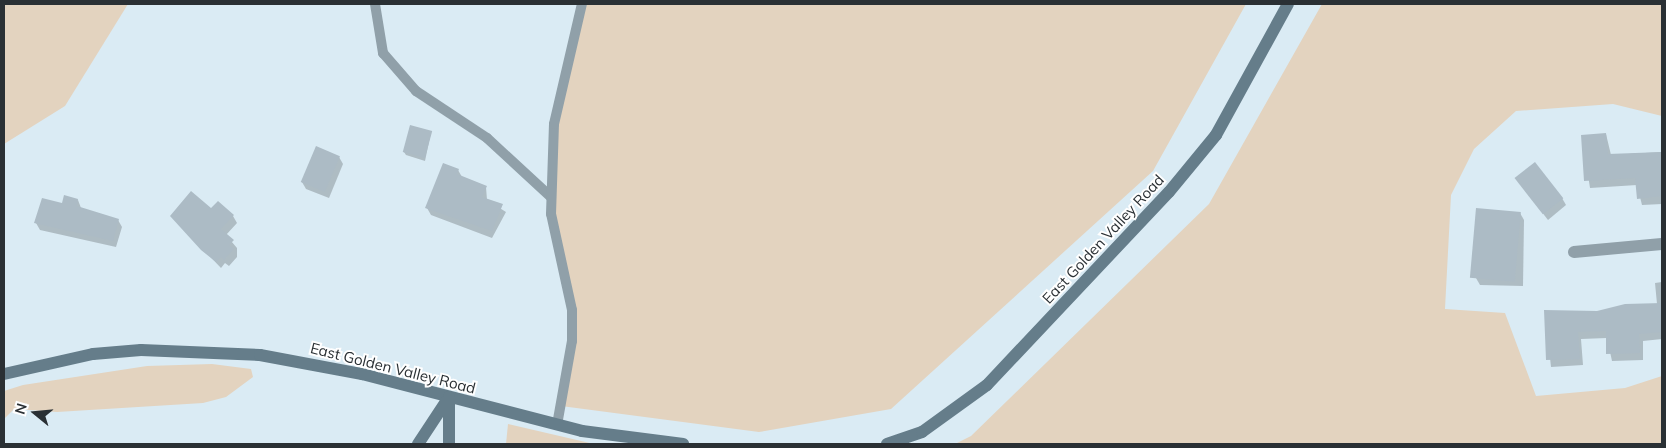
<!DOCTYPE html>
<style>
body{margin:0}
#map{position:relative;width:1666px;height:448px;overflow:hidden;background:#daebf4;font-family:Mulish,sans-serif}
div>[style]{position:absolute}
.green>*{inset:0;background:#e3d3bf}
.shadow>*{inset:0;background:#0003}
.building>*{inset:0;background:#acbbc5;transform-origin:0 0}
.lane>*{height:10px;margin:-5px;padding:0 5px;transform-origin:5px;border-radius:5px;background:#90a0a9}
.street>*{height:12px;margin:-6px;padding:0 6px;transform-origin:6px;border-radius:6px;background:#90a0a9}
.secondary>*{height:12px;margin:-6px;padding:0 6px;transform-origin:6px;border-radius:6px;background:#657d8a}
span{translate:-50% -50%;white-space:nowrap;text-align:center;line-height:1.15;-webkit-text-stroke:4px #fff;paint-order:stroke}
.street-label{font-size:15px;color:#2a3034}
.frame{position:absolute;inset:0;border:5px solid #2a3034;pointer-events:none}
.north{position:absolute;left:10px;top:388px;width:50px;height:50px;-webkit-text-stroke:4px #fff;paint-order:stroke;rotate:287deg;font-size:14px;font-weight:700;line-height:20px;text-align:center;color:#2a3034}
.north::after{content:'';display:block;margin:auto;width:18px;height:22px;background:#2a3034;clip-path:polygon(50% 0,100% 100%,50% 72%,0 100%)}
</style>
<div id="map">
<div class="green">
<i style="clip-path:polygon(4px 4px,128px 4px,65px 106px,4px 144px)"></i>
<i style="clip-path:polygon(582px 4px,1246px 4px,1153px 171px,891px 409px,759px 432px,561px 406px,572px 310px,551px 214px,554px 124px)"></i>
<i style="clip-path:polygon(1322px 4px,1662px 4px,1662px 116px,1613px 104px,1516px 111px,1474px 149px,1451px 195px,1445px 309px,1505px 313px,1536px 396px,1625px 388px,1662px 376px,1662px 444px,955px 444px,971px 436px,1209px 204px)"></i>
<i style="clip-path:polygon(212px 364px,251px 369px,253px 377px,226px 397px,203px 403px,57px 412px,14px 409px,4px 419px,4px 391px,23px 385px,147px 366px)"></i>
<i style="clip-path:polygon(508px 424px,594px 444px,506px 444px)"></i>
</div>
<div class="shadow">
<i style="clip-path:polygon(431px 132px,425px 161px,406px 155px,404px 152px)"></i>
<i style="clip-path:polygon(1606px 134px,1611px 155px,1662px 152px,1662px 204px,1642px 205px,1637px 185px,1590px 188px,1582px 136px)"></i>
<i style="clip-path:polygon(339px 157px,343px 164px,329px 198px,306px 189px,302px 182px)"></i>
<i style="clip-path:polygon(458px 170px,462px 177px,486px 187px,487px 200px,506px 212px,492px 238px,431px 215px,427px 208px)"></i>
<i style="clip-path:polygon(1521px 185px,1562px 198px,1566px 205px,1548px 220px)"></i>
<i style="clip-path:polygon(78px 200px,81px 208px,118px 220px,122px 227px,116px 247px,40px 230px,36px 223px)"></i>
<i style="clip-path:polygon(211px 210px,233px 216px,237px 223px,226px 235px,237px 248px,237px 257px,229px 266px,225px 263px,221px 268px,171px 216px)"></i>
<i style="clip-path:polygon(1520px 213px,1524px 220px,1523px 286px,1480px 285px,1476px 278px)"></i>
<i style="clip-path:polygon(1662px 282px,1662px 339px,1643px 341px,1643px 360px,1612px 361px,1607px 338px,1581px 339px,1583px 365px,1551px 367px,1545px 311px,1597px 312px,1657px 304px,1655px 283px)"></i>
</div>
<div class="building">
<i style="left:410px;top:125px;width:23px;height:28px;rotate:15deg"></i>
<i style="clip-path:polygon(1606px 133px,1608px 154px,1662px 152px,1662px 196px,1637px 199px,1635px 178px,1584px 181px,1581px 135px)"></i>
<i style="left:316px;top:146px;width:26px;height:39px;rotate:23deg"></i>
<i style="left:1535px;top:162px;width:46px;height:26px;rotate:52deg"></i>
<i style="clip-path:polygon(443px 163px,459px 169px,457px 174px,487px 186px,482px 197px,503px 204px,492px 231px,425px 208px)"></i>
<i style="clip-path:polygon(191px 191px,211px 208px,218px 201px,234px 215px,221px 229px,234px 240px,229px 245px,234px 249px,224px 260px,221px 257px,216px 262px,201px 250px,170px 216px)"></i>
<i style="clip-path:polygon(64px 195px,78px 199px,77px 206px,119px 219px,113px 241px,34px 223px,42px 198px,62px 203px)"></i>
<i style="left:1476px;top:208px;width:45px;height:70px;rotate:5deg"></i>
<i style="clip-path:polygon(1662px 303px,1662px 332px,1639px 334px,1640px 353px,1606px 354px,1606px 331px,1578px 332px,1580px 359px,1546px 360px,1544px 310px,1597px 311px,1625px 304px)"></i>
</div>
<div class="lane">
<i style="left:375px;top:4px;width:50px;rotate:80.7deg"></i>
<i style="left:383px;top:53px;width:50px;rotate:49deg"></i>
<i style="left:416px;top:91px;width:85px;rotate:33.5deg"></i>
<i style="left:487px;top:138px;width:87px;rotate:42.7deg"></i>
<i style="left:557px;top:425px;width:85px;rotate:-79.9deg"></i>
<i style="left:572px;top:341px;width:31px;rotate:-90deg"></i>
<i style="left:572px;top:310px;width:98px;rotate:-102.3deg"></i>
<i style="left:551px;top:214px;width:90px;rotate:-88.1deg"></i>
<i style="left:554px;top:124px;width:123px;rotate:-76.9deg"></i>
</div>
<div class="street">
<i style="left:1574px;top:252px;width:88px;rotate:-5.2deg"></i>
</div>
<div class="secondary">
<i style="left:4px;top:374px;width:91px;rotate:-12.7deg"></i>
<i style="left:93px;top:354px;width:48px;rotate:-4.8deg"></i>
<i style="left:141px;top:350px;width:119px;rotate:2.4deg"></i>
<i style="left:260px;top:355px;width:104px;rotate:10.6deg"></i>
<i style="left:362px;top:374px;width:227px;rotate:14.5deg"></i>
<i style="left:582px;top:431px;width:102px;rotate:7.3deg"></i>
<i style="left:418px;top:444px;width:56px;rotate:-56.6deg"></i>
<i style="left:449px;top:444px;width:47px;rotate:-90deg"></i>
<i style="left:887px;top:444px;width:37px;rotate:-19deg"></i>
<i style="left:922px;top:432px;width:80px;rotate:-35.9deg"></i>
<i style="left:987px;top:385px;width:265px;rotate:-46.7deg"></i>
<i style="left:1169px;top:192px;width:74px;rotate:-50.5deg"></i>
<i style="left:1216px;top:135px;width:149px;rotate:-61.2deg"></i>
</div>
<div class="street-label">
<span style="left:1103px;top:239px;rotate:-47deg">East Golden Valley Road</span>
<span style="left:393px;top:368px;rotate:14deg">East Golden Valley Road</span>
</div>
<div class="frame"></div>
<div class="north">N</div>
</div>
